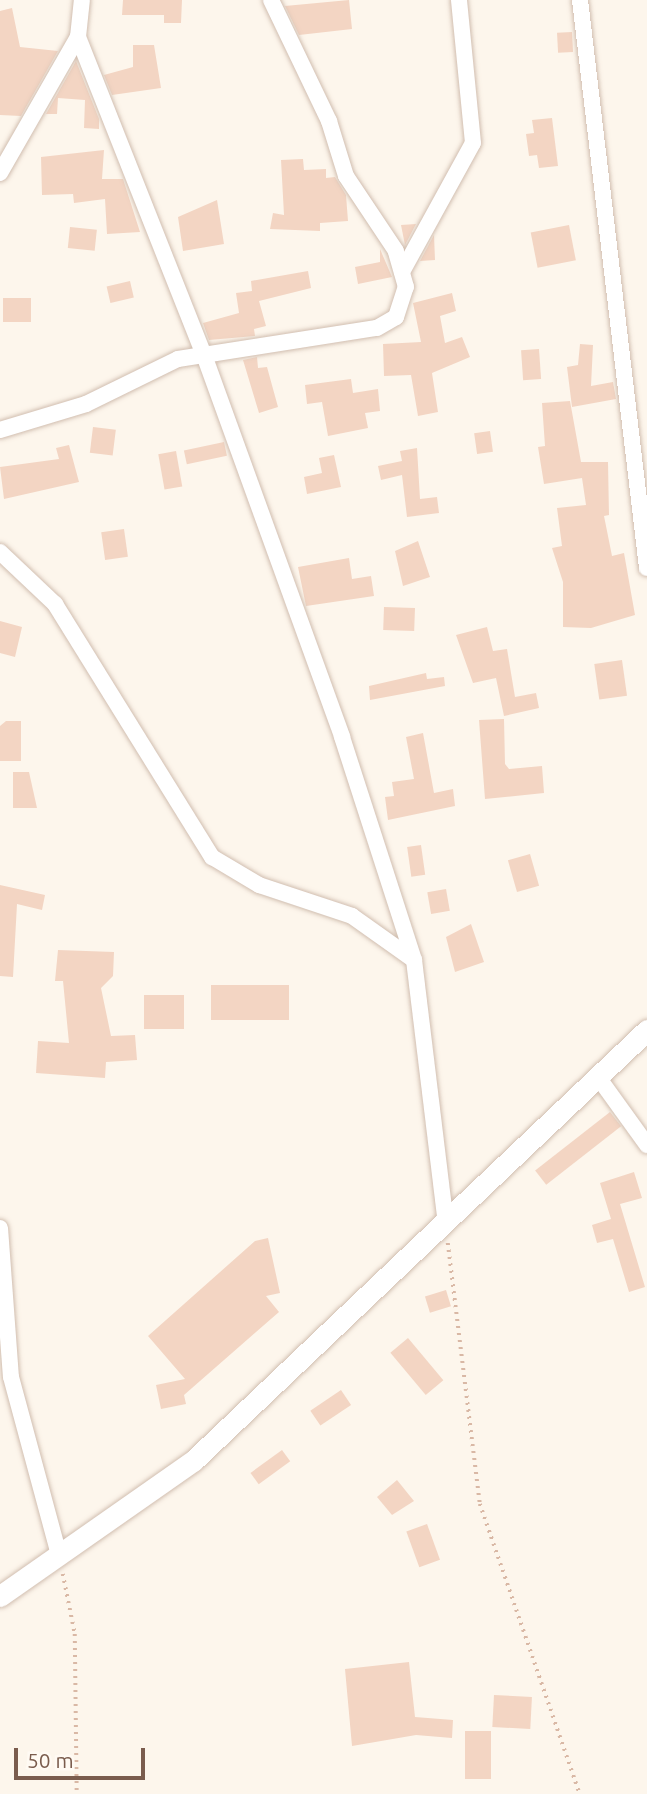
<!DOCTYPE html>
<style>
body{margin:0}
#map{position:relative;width:647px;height:1794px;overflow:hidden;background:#fdf6ec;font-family:Ubuntu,sans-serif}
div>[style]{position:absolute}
.building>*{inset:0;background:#f3d5c3;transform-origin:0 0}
.path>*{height:3.5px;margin-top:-1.75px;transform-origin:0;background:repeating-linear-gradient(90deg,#d9b8a5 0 2px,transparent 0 7px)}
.roads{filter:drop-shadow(0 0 2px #d1beb0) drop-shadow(0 0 2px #d1beb0)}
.minor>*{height:16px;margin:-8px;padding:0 8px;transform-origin:8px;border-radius:8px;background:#fff}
.tertiary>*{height:21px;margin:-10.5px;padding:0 10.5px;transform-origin:10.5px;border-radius:10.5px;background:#fff}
span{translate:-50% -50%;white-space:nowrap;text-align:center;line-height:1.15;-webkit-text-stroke:5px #fffaf3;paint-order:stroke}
.scale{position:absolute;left:14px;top:1748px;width:131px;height:32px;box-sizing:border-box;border:4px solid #7a5c4d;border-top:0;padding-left:9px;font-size:21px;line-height:24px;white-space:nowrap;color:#7a5c4d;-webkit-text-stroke:5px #fffaf3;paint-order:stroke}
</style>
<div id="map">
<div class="building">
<i style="clip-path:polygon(123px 0,182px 0,181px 23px,164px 23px,164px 15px,122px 15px)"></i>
<i style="clip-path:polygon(349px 0,352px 29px,299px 35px,285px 6px)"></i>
<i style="clip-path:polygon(12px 8px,20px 47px,58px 51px,21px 116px,0 115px,0 11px)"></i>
<i style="left:572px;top:32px;width:20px;height:15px;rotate:87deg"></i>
<i style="clip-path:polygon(133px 45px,154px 45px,161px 88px,112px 95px,104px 75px,133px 67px)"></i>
<i style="clip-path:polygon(76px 61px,99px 119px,99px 129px,84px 128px,85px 100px,58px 98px,57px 114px,46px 114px)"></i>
<i style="clip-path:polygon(552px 118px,558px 166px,539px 168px,537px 155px,529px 156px,526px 134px,534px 133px,532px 120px)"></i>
<i style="clip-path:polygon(104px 150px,102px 179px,123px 179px,140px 232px,107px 234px,105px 199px,74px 203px,73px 194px,42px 195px,41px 157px)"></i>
<i style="clip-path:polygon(303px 159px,304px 170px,326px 169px,326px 178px,335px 177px,346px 195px,348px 221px,320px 223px,320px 231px,270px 229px,273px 213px,284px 215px,281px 160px)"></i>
<i style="clip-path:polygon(217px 200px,224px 244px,183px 251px,178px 217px)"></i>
<i style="clip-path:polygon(416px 224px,405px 245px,401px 225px)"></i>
<i style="left:569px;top:225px;width:36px;height:39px;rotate:79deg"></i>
<i style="left:70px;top:227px;width:27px;height:21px;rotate:6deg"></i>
<i style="clip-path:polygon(434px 235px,435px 260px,420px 261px)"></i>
<i style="clip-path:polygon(380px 249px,392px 277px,358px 284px,355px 267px,380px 262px)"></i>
<i style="clip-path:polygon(308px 271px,311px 288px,259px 301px,266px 326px,254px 329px,255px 336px,209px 340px,203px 323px,239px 313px,236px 293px,252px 291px,251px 281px)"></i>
<i style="left:130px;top:281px;width:17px;height:24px;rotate:77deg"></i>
<i style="clip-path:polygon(452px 293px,456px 311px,440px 316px,445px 343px,462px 337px,470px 357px,432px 373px,438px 412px,418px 416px,411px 375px,384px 376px,383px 344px,421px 342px,413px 303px)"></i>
<i style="left:3px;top:298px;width:28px;height:24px"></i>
<i style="clip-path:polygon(580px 344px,593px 345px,591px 386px,613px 382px,616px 399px,572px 407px,567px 367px,578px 365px)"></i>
<i style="left:539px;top:349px;width:30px;height:18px;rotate:86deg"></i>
<i style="clip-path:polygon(257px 357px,258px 368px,267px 367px,278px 407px,259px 413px,243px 360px)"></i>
<i style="clip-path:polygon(351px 379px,353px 393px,378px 389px,380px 411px,365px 413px,368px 428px,328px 436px,322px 402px,307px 404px,305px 385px)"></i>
<i style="clip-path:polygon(570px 401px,581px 462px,608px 462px,609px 515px,604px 516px,612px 556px,624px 553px,635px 615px,591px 628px,563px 627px,563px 582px,552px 548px,562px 546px,557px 508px,586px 505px,582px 478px,544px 484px,538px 447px,545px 446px,542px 403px)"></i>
<i style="left:93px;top:427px;width:23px;height:26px;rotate:7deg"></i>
<i style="left:490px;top:431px;width:21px;height:16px;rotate:82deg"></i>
<i style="left:224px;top:442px;width:14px;height:41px;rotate:78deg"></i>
<i style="clip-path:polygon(69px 445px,79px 482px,4px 499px,0 467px,59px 459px,56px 448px)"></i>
<i style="clip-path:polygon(417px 448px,420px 499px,437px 497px,439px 513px,407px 517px,402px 475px,381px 480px,378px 466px,402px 461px,400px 451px)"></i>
<i style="left:176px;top:451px;width:36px;height:18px;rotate:80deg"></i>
<i style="clip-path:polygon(334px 455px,341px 487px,307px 494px,304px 477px,322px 473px,319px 458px)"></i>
<i style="left:124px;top:529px;width:28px;height:23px;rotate:82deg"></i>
<i style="clip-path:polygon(418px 541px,430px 577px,403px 586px,395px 551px)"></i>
<i style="clip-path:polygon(349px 558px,352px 579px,371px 576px,374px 596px,306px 606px,298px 567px)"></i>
<i style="left:384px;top:607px;width:31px;height:23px;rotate:2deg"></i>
<i style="clip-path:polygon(0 621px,22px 627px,15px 657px,0 653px)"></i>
<i style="clip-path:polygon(487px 627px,493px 651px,507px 649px,515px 697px,536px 693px,539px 708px,504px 716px,496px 678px,473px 683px,456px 635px)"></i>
<i style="left:622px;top:660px;width:36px;height:28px;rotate:82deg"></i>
<i style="clip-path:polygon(426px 673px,427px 679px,444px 677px,445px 686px,370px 700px,369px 686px)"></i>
<i style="clip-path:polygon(504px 719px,505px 764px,509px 769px,542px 766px,544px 793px,485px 799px,479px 720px)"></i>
<i style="clip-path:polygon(6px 721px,21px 721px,21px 761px,0 761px,0 726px)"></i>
<i style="clip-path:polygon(423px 733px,434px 793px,453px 789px,455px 806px,388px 820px,385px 797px,394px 796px,392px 782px,414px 779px,406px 737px)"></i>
<i style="clip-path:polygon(13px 772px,29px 772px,37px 808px,13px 808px)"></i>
<i style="left:421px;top:845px;width:30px;height:14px;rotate:82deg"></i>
<i style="left:530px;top:854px;width:33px;height:23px;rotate:74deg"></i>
<i style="clip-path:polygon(0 885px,45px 895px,42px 910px,17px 904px,13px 977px,0 976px)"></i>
<i style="left:446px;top:889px;width:22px;height:19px;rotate:80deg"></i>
<i style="clip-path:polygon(471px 924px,484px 962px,455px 972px,446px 937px)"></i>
<i style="clip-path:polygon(58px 950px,114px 952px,113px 976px,101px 988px,111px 1036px,135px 1035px,137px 1060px,106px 1062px,105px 1078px,36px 1073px,38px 1041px,69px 1043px,63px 981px,55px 981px)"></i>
<i style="left:211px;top:985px;width:78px;height:35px"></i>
<i style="left:144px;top:995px;width:40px;height:34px"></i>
<i style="left:610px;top:1112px;width:18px;height:95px;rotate:52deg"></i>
<i style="clip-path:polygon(634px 1172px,642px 1198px,620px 1204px,645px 1287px,629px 1292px,613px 1239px,597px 1243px,592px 1225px,611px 1219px,600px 1183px)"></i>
<i style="clip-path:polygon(268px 1238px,280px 1293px,266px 1296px,279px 1312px,184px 1395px,186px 1404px,161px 1409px,156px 1385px,185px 1379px,148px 1336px,255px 1241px)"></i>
<i style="left:446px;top:1290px;width:17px;height:22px;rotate:73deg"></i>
<i style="left:408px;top:1338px;width:55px;height:23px;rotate:50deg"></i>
<i style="left:341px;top:1390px;width:18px;height:37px;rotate:56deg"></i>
<i style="left:282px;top:1450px;width:14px;height:39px;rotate:54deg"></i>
<i style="clip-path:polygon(397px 1480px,414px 1501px,392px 1515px,377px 1497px)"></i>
<i style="left:427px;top:1524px;width:38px;height:22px;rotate:70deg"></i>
<i style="clip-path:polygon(409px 1662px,415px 1717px,453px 1720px,452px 1738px,416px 1735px,352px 1746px,345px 1669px)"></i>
<i style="left:494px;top:1695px;width:38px;height:32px;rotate:3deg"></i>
<i style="left:465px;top:1731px;width:26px;height:48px"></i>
</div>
<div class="path">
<i style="left:448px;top:1243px;width:263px;rotate:83deg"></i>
<i style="left:480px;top:1504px;width:307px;rotate:71deg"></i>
<i style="left:63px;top:1574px;width:61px;rotate:78.7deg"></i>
<i style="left:75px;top:1634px;width:160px;rotate:89.3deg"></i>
</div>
<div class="roads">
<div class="minor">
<i style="left:580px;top:0;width:572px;rotate:83.27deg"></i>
<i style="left:78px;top:37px;width:342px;rotate:68.4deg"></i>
<i style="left:204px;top:355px;width:406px;rotate:70.1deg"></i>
<i style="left:342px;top:737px;width:234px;rotate:72.1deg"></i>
<i style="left:414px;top:960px;width:265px;rotate:83.1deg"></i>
<i style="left:0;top:173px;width:157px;rotate:-60.2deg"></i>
<i style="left:78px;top:37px;width:37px;rotate:-84deg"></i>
<i style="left:402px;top:272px;width:147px;rotate:-61.2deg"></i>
<i style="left:473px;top:143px;width:144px;rotate:-95.6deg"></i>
<i style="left:0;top:430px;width:90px;rotate:-16.8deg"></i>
<i style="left:86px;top:404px;width:102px;rotate:-26.1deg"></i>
<i style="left:178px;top:359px;width:201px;rotate:-8.9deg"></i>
<i style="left:377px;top:328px;width:22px;rotate:-30deg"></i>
<i style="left:396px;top:317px;width:32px;rotate:-72deg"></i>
<i style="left:406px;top:287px;width:37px;rotate:-106deg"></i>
<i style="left:396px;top:251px;width:90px;rotate:-123.7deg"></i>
<i style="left:346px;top:176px;width:58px;rotate:-107.2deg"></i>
<i style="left:329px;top:121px;width:134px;rotate:-115.6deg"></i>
<i style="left:0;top:552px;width:76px;rotate:43.4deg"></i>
<i style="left:55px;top:604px;width:298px;rotate:58.2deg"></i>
<i style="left:212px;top:857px;width:55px;rotate:30.8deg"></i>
<i style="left:259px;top:885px;width:98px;rotate:18.4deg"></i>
<i style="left:352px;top:916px;width:76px;rotate:35.4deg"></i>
<i style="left:598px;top:1077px;width:84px;rotate:54.2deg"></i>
<i style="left:0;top:1228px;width:149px;rotate:85.8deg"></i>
<i style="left:11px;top:1377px;width:184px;rotate:74.9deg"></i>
</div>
<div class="tertiary">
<i style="left:0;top:1596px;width:236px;rotate:-35deg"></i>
<i style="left:193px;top:1461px;width:626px;rotate:-43.51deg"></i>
</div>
</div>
<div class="scale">50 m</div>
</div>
